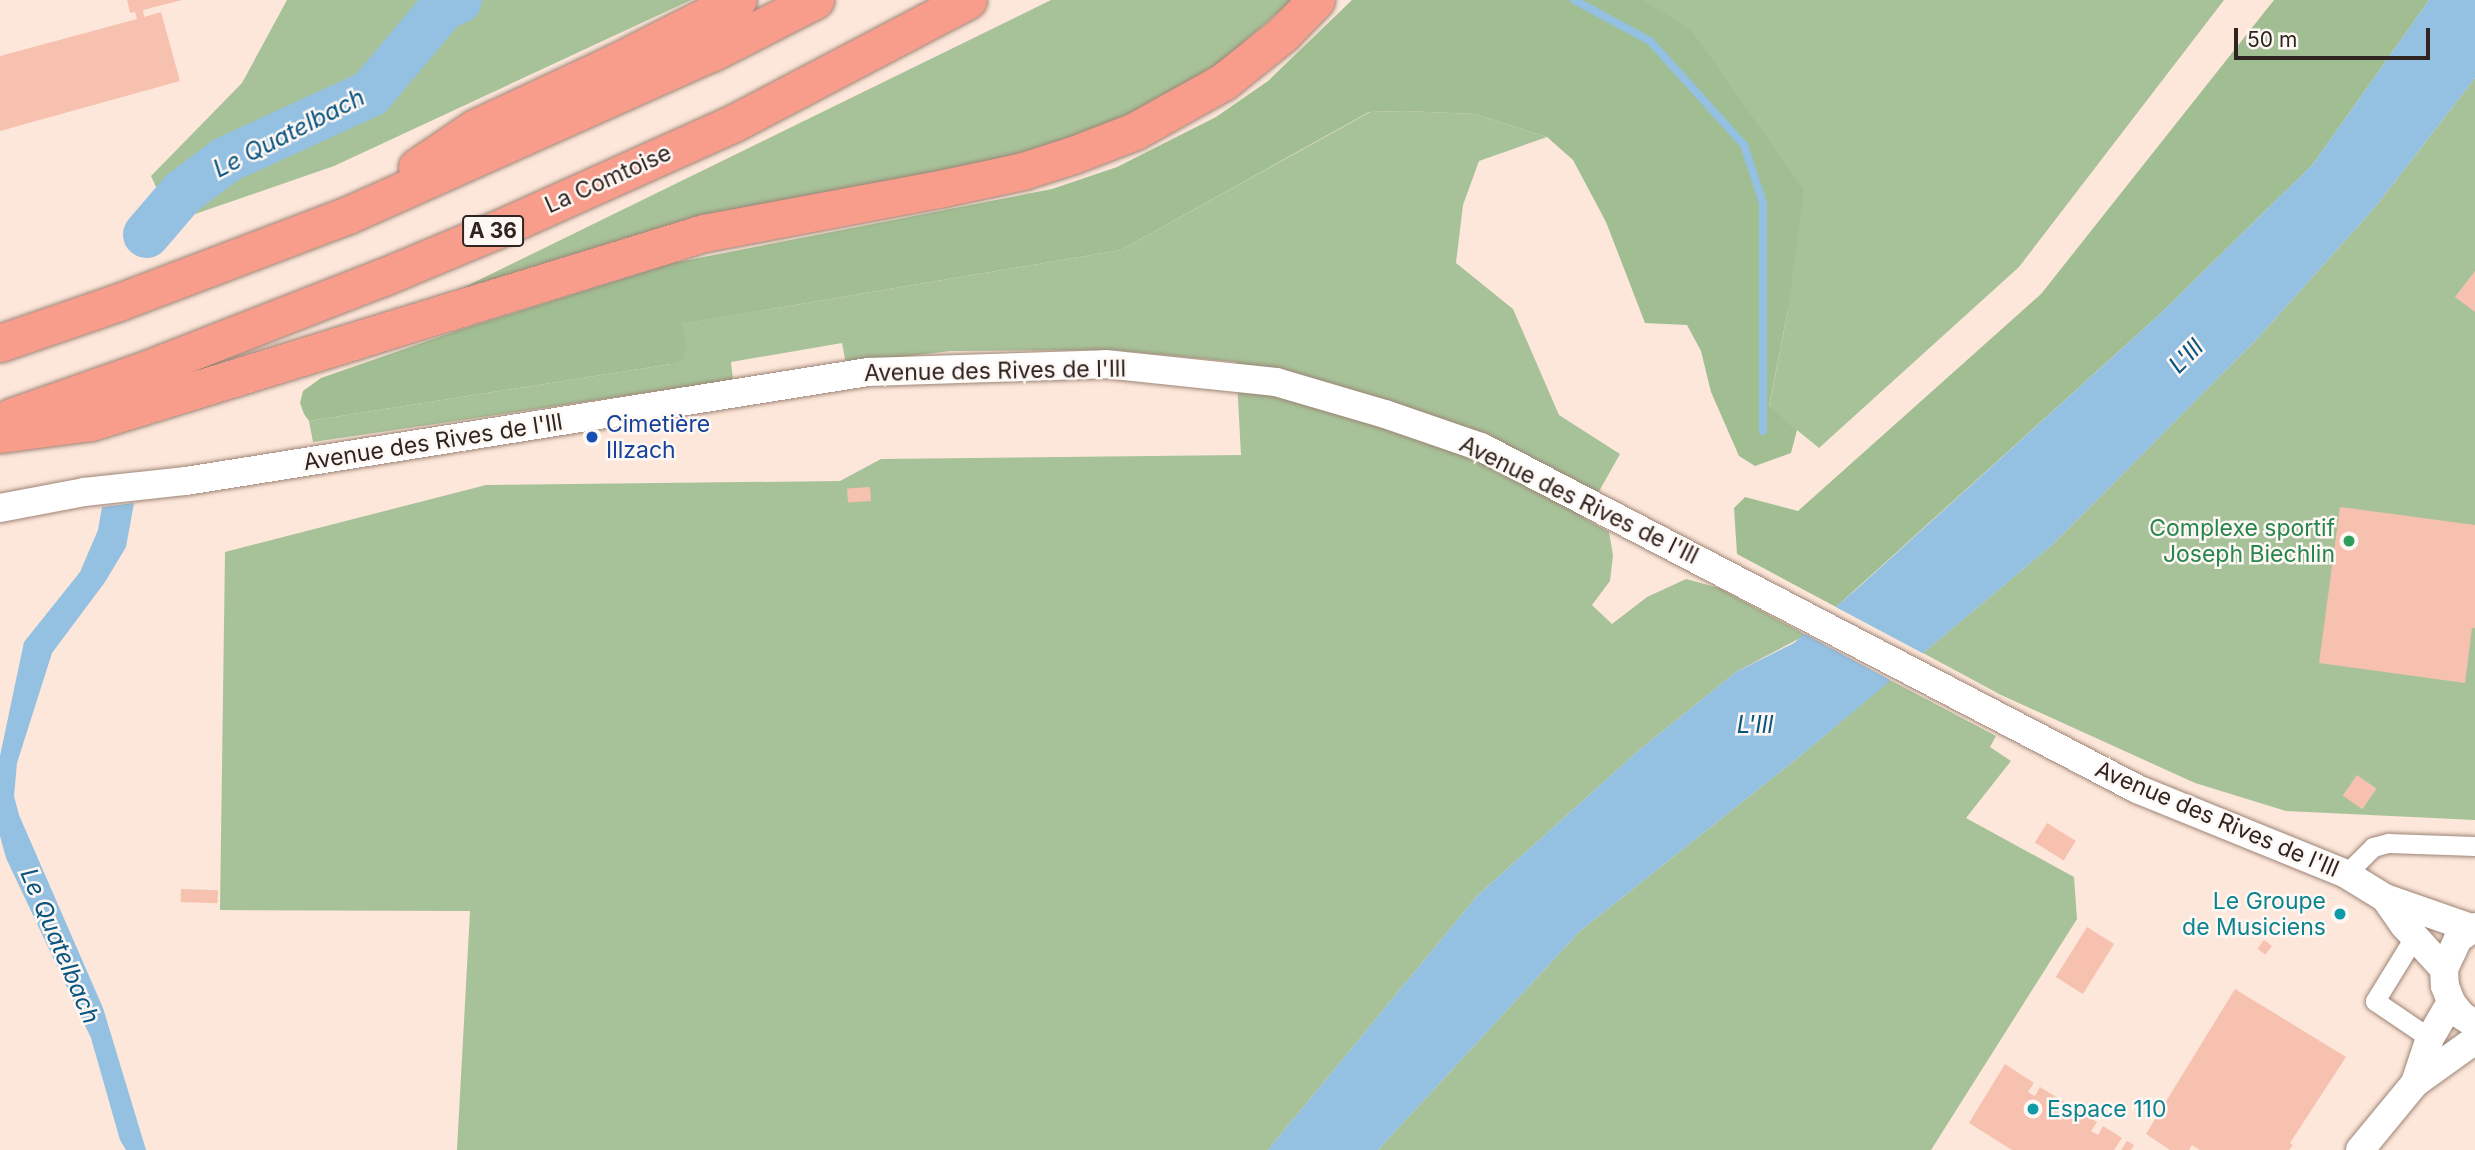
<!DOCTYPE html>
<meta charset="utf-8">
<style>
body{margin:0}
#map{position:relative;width:2475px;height:1150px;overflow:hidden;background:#fde7da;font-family:Inter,sans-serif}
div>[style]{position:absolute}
.green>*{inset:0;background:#a7c299}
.forest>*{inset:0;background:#a1be93}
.water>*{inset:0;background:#94c0e2}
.pier>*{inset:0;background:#fde7da}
.stream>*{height:8px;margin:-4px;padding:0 4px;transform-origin:4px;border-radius:4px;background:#94c0e2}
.river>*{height:47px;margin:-23.5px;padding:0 23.5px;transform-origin:23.5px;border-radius:23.5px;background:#94c0e2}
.building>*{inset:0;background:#f7c1b0;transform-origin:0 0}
.roads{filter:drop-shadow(0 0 2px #9d8476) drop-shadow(0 0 2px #9d8476)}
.street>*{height:19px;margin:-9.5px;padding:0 9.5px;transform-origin:9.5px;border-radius:9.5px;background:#fff}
.secondary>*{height:28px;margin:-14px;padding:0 14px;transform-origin:14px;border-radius:14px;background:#fff}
.highway>*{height:37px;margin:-18.5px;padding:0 18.5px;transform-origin:18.5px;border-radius:18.5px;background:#f89d8c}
.dots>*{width:19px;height:19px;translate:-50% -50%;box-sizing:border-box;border:4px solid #fef8f5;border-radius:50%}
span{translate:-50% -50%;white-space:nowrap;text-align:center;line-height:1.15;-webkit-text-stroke:5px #fef8f5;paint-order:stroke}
.shield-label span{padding:2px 5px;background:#fef8f5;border:2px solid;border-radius:5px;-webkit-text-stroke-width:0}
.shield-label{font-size:21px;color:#2f241f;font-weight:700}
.street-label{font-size:23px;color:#2f241f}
.transit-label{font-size:23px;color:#164399}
.left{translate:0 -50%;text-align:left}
.leisure-label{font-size:23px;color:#27864d}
.right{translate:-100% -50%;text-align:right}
.culture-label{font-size:23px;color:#0d838f}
.water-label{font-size:24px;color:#0a5581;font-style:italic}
.scale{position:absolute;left:2234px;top:28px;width:196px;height:32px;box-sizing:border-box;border:4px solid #2f241f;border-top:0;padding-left:9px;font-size:21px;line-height:24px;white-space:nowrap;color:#2f241f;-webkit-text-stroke:5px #fef8f5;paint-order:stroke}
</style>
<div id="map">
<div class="green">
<i style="clip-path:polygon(287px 0,691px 0,334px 166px,172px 222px,151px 176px,242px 83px)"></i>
<i style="clip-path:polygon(1051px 0,1292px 0,1222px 61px,1126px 119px,1055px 144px,434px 302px)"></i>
<i style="clip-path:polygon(1643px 0,2224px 0,2019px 267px,1819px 448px,1769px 407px,1788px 310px)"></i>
<i style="clip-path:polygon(2475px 78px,2475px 820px,2286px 811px,2195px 783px,2001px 695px,1923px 653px,2053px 544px,2257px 339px,2376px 206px)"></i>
<i style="clip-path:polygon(1403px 111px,1475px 114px,1547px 137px,1479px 161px,1463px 205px,1456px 263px,1513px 309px,1559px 415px,1620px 454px,1584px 518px,1609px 532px,1613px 555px,1610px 581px,1592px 605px,1612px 624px,1647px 597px,1686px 579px,1719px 588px,1806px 635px,1736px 672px,1638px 751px,1477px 896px,1268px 1150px,457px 1150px,470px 911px,220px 910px,225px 552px,486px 485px,840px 481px,881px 459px,1241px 455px,1236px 362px,1113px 350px,950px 351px,846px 364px,842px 343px,731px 362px,733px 380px,313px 442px,309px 421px,671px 364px,681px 324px,1121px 250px,1370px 112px)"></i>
<i style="clip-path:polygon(1890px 680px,1996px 736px,1990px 747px,2011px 761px,1966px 818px,2074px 877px,2077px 919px,1931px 1150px,1378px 1150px,1580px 931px,1804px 753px)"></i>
</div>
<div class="forest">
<i style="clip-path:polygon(1352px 0,1643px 0,1692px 31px,1804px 190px,1788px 310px,1769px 406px,1797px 430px,1791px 453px,1755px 466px,1739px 456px,1711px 392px,1701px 351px,1687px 325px,1645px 323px,1606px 222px,1573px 160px,1547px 137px,1475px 114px,1403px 111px,1369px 112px,1121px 250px,682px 324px,687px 346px,682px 360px,671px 364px,309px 421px,304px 414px,300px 403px,303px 391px,321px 378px,459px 330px,673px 263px,1052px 189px,1117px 167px,1216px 117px,1268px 81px)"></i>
<i style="clip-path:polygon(2274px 0,2429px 0,2313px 164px,2160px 314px,1836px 607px,1737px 554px,1734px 508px,1745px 497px,1798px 511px,2041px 294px)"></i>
</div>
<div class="water">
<i style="clip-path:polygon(2429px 0,2475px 0,2475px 78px,2376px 206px,2257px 339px,2053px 544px,1804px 753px,1580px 931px,1378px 1150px,1268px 1150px,1477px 896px,1638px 751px,1736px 672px,1794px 643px,1859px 587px,2160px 314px,2313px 164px)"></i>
<i style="clip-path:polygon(134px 503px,126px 547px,105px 582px,52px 653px,17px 763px,14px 796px,19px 815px,103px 1008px,146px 1150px,126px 1150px,120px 1140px,91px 1038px,6px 858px,0 836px,0 756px,24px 642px,80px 572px,98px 530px,102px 507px)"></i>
</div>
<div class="pier">
<i style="clip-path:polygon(1832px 605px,1926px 655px,1894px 682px,1801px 632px)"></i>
</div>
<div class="stream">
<i style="left:1574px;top:0;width:86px;rotate:28.3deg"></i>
<i style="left:1650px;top:41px;width:140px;rotate:47.9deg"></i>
<i style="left:1744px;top:145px;width:61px;rotate:71.9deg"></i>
<i style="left:1763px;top:203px;width:228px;rotate:90deg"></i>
</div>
<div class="river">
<i style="left:146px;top:234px;width:55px;rotate:-49.4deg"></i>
<i style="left:182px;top:192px;width:55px;rotate:-36.9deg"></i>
<i style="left:226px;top:159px;width:158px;rotate:-24.6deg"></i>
<i style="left:370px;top:93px;width:114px;rotate:-50deg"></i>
<i style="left:443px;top:6px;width:16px;rotate:-22deg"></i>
</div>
<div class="building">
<i style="clip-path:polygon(127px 0,182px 0,143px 10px,144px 17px,161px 12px,180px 81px,0 131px,0 56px,137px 19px,135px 12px,130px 13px)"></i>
<i style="clip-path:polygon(2475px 271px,2475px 312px,2455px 297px)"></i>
<i style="left:870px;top:487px;width:14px;height:23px;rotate:86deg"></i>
<i style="clip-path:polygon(2340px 507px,2475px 525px,2475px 628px,2472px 628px,2465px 683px,2319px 663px)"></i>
<i style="left:2357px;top:775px;width:24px;height:25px;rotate:35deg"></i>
<i style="left:2047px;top:823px;width:34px;height:23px;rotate:32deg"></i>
<i style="left:181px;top:889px;width:37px;height:13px;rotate:2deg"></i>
<i style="left:2087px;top:927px;width:32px;height:59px;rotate:32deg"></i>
<i style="left:2264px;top:940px;width:10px;height:11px;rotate:37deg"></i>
<i style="clip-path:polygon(2235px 989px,2346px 1057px,2290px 1143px,2293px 1145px,2289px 1150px,2200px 1150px,2192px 1145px,2189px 1150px,2170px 1150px,2146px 1134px)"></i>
<i style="clip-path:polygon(2005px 1064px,2034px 1083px,2028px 1092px,2035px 1096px,2040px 1087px,2097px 1122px,2091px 1131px,2098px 1135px,2103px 1126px,2122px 1138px,2114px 1150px,2012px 1150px,1969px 1123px)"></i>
<i style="clip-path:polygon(2127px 1141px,2134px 1145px,2131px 1150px,2121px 1150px)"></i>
</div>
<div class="roads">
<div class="street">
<i style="left:2346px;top:874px;width:38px;rotate:-45deg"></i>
<i style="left:2373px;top:847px;width:16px;rotate:-15deg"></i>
<i style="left:2388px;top:843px;width:87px;rotate:2deg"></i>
<i style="left:2410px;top:944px;width:67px;rotate:121.6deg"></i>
<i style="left:2375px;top:1001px;width:55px;rotate:34deg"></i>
</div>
<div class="secondary">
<i style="left:0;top:508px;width:86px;rotate:-10.8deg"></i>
<i style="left:84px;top:492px;width:103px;rotate:-6.2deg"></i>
<i style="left:186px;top:481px;width:691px;rotate:-9.08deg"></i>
<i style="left:868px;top:372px;width:237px;rotate:-1.9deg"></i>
<i style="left:1105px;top:364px;width:172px;rotate:6deg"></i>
<i style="left:1276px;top:382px;width:114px;rotate:16.4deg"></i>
<i style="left:1385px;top:414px;width:102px;rotate:19deg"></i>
<i style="left:1481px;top:447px;width:740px;rotate:27.53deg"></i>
<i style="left:2137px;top:789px;width:226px;rotate:22.1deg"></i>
<i style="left:2346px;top:874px;width:46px;rotate:31.6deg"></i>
<i style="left:2385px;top:898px;width:91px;rotate:19.2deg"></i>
<i style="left:2385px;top:898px;width:33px;rotate:55deg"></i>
<i style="left:2404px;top:925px;width:59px;rotate:47.7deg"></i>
<i style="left:2475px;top:927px;width:21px;rotate:145deg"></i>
<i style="left:2458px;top:939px;width:33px;rotate:115deg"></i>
<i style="left:2444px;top:969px;width:17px;rotate:87deg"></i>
<i style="left:2445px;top:986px;width:17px;rotate:69deg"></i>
<i style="left:2451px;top:1002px;width:16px;rotate:52deg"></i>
<i style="left:2461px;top:1015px;width:17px;rotate:33deg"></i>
<i style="left:2415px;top:1083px;width:47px;rotate:-71.6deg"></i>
<i style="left:2430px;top:1038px;width:42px;rotate:-59.7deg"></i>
<i style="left:2360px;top:1150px;width:87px;rotate:-50.6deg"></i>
<i style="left:2415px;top:1083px;width:74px;rotate:-35.6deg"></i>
</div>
<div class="highway">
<i style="left:417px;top:167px;width:70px;rotate:-33.9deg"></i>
<i style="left:475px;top:128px;width:160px;rotate:-25.1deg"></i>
<i style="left:620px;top:60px;width:132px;rotate:-27deg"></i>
<i style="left:0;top:343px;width:126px;rotate:-19deg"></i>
<i style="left:119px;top:302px;width:245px;rotate:-20.8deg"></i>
<i style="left:348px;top:215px;width:398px;rotate:-24.1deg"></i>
<i style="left:711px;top:53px;width:117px;rotate:-27deg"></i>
<i style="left:11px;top:417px;width:144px;rotate:-19.4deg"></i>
<i style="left:147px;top:369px;width:251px;rotate:-21.3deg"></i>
<i style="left:381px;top:278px;width:125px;rotate:-22.7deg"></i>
<i style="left:496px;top:230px;width:261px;rotate:-24.2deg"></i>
<i style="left:734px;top:123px;width:264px;rotate:-27.7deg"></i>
<i style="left:0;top:434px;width:92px;rotate:-7.5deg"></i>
<i style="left:91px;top:422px;width:641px;rotate:-17.14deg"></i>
<i style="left:704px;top:233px;width:244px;rotate:-10.6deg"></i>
<i style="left:944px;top:188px;width:81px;rotate:-12.1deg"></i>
<i style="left:1023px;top:171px;width:52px;rotate:-17.7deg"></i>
<i style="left:1073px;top:155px;width:66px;rotate:-21.2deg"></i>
<i style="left:1135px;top:131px;width:101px;rotate:-29.1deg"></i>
<i style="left:1223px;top:82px;width:77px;rotate:-38.7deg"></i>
<i style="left:1283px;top:34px;width:47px;rotate:-45.9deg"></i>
</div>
</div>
<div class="dots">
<i style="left:592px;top:437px;background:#1a4fb4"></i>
<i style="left:2349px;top:541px;background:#2e9e5b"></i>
<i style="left:2340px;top:914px;background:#0f9aa8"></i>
<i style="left:2033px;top:1109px;background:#0f9aa8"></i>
</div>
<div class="shield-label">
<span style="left:493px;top:231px">A 36</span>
</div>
<div class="street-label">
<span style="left:608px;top:179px;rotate:-24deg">La Comtoise</span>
<span style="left:995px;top:371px;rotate:-1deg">Avenue des Rives de l'Ill</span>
<span style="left:433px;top:442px;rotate:-9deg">Avenue des Rives de l'Ill</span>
<span style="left:1579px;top:500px;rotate:26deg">Avenue des Rives de l'Ill</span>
<span style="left:2217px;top:819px;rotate:23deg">Avenue des Rives de l'Ill</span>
</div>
<div class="transit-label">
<span class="left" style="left:606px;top:437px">Cimetière<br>Illzach</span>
</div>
<div class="leisure-label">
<span class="right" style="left:2335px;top:541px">Complexe sportif<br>Joseph Biechlin</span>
</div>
<div class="culture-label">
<span class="right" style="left:2326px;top:914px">Le Groupe<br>de Musiciens</span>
<span class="left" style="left:2047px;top:1109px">Espace 110</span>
</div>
<div class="water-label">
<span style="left:289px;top:133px;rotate:-27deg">Le Quatelbach</span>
<span style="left:2186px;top:356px;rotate:-45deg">L'Ill</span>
<span style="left:1755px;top:725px">L'Ill</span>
<span style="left:60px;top:946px;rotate:67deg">Le Quatelbach</span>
</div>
<div class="scale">50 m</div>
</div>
